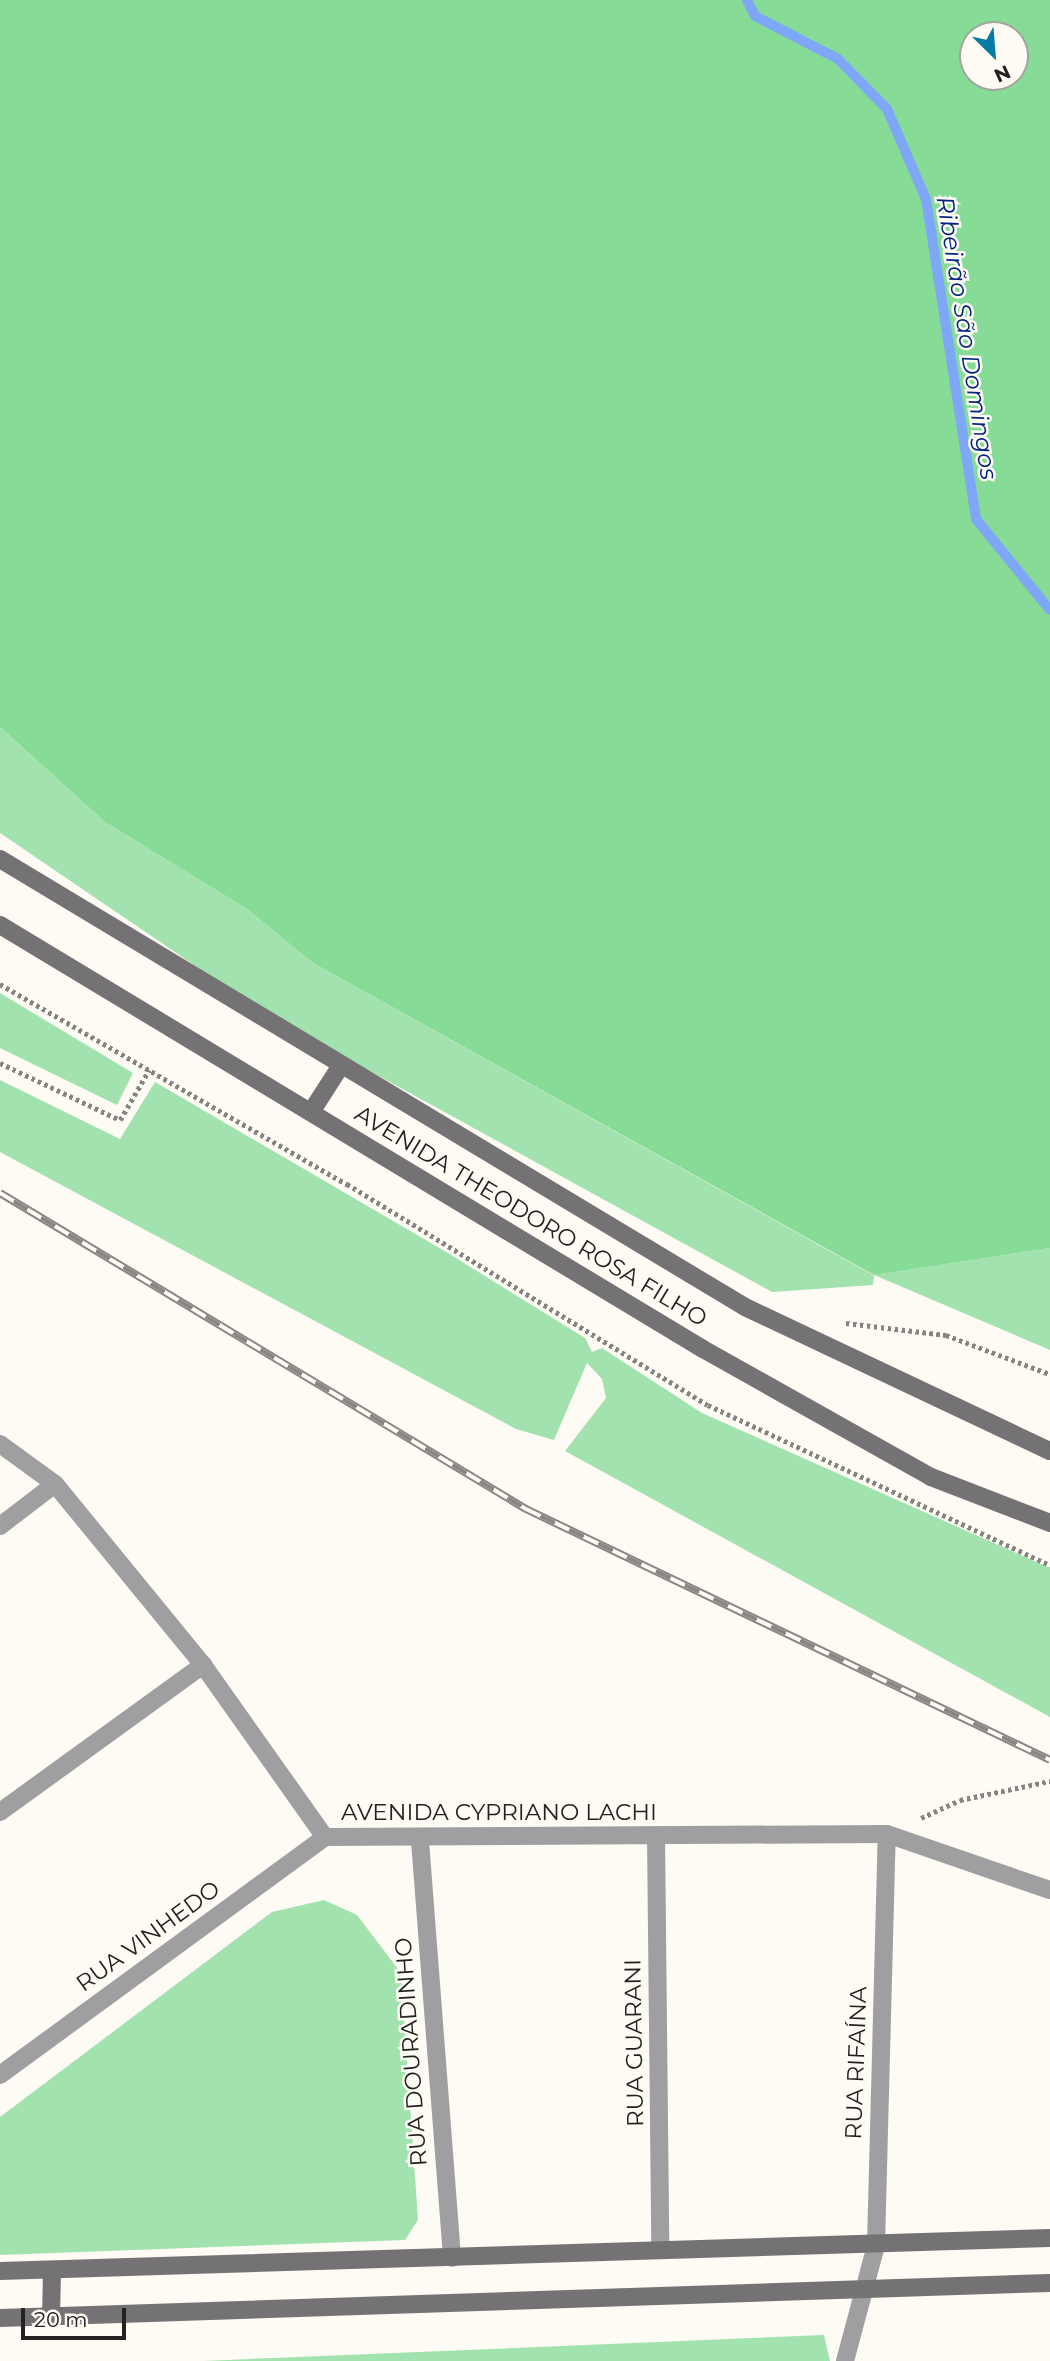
<!DOCTYPE html>
<meta charset="utf-8">
<style>
body{margin:0}
#map{position:relative;width:1050px;height:2361px;overflow:hidden;background:#fdfbf4;font-family:Montserrat,sans-serif}
div>[style]{position:absolute}
.green>*{inset:0;background:#a2e2ae}
.forest>*{inset:0;background:#86db97}
.stream>*{height:10px;margin:-5px;padding:0 5px;transform-origin:5px;border-radius:5px;background:#7ea7f8}
.path>*{height:4.5px;margin-top:-2.25px;transform-origin:0;background:repeating-linear-gradient(90deg,#858480 0 3.5px,transparent 0 7px)}
.minor>*{height:18px;margin:-9px;padding:0 9px;transform-origin:9px;border-radius:9px;background:#9f9ea0}
.secondary>*{height:18px;margin:-9px;padding:0 9px;transform-origin:9px;border-radius:9px;background:#747275}
.rail>*{height:8px;margin-top:-4px;transform-origin:0;background:repeating-linear-gradient(90deg,#fdfbf4 0 16px,#888783 0 32px);box-sizing:border-box;border-block:2px solid #888783}
span{translate:-50% -50%;white-space:nowrap;text-align:center;line-height:1.15;-webkit-text-stroke:5px #fdfbf4;paint-order:stroke}
.street-label{font-size:23px;color:#232220}
.water-label{font-size:24px;color:#022580;font-style:italic}
.north{position:absolute;left:959px;top:21px;width:70px;height:70px;box-sizing:border-box;background:#fdfbf4;border:2px solid #a6a49f;border-radius:50%;rotate:155deg;font-size:19px;font-weight:700;line-height:28px;text-align:center;color:#232220}
.north::after{content:'';display:block;margin:auto;width:24px;height:32px;background:#057ba3;clip-path:polygon(50% 0,100% 100%,50% 72%,0 100%)}
.scale{position:absolute;left:21px;top:2308px;width:105px;height:32px;box-sizing:border-box;border:4px solid #232220;border-top:0;padding-left:9px;font-size:21px;line-height:24px;white-space:nowrap;color:#232220;-webkit-text-stroke:5px #fdfbf4;paint-order:stroke}
</style>
<div id="map">
<div class="green">
<i style="clip-path:polygon(0 727px,105px 822px,247px 909px,313px 963px,873px 1275px,1050px 1248px,1050px 1350px,874px 1275px,873px 1285px,772px 1292px,266px 1014px,0 833px)"></i>
<i style="clip-path:polygon(0 993px,133px 1073px,117px 1105px,0 1048px)"></i>
<i style="clip-path:polygon(0 1080px,120px 1139px,155px 1082px,448px 1253px,585px 1338px,592px 1352px,602px 1348px,702px 1413px,1050px 1568px,1050px 1717px,565px 1451px,606px 1398px,602px 1379px,587px 1363px,554px 1440px,516px 1429px,0 1152px)"></i>
<i style="clip-path:polygon(324px 1900px,357px 1915px,401px 1973px,418px 2220px,405px 2240px,0 2255px,0 2117px,272px 1912px)"></i>
<i style="clip-path:polygon(824px 2335px,830px 2361px,203px 2361px)"></i>
</div>
<div class="forest">
<i style="clip-path:polygon(evenodd,0 0,1050px 0,1050px 1248px,874px 1275px,313px 963px,247px 909px,105px 822px,0 727px,0 0,973px 35px,1015px 35px,1015px 77px,973px 77px,973px 35px)"></i>
</div>
<div class="stream">
<i style="left:747px;top:0;width:18px;rotate:63deg"></i>
<i style="left:755px;top:16px;width:93px;rotate:27.4deg"></i>
<i style="left:838px;top:59px;width:70px;rotate:45.6deg"></i>
<i style="left:887px;top:109px;width:98px;rotate:66.6deg"></i>
<i style="left:926px;top:199px;width:324px;rotate:81.1deg"></i>
<i style="left:976px;top:519px;width:117px;rotate:50.9deg"></i>
</div>
<div class="path">
<i style="left:0;top:984px;width:401px;rotate:30deg"></i>
<i style="left:347px;top:1184px;width:423px;rotate:31.5deg"></i>
<i style="left:708px;top:1405px;width:378px;rotate:25.1deg"></i>
<i style="left:0;top:1063px;width:133px;rotate:25.4deg"></i>
<i style="left:120px;top:1120px;width:58px;rotate:-59.9deg"></i>
<i style="left:846px;top:1323px;width:101px;rotate:6.8deg"></i>
<i style="left:946px;top:1335px;width:111px;rotate:20.6deg"></i>
<i style="left:921px;top:1818px;width:43px;rotate:-24.8deg"></i>
<i style="left:960px;top:1800px;width:92px;rotate:-11.9deg"></i>
</div>
<div class="minor">
<i style="left:0;top:1444px;width:68px;rotate:36deg"></i>
<i style="left:55px;top:1484px;width:234px;rotate:50.7deg"></i>
<i style="left:203px;top:1665px;width:211px;rotate:54.7deg"></i>
<i style="left:325px;top:1837px;width:562px;rotate:-0.31deg"></i>
<i style="left:887px;top:1834px;width:172px;rotate:19deg"></i>
<i style="left:0;top:1526px;width:69px;rotate:-37.4deg"></i>
<i style="left:0;top:1812px;width:251px;rotate:-35.9deg"></i>
<i style="left:656px;top:1835px;width:414px;rotate:89.4deg"></i>
<i style="left:420px;top:1841px;width:418px;rotate:85.6deg"></i>
<i style="left:0;top:2075px;width:403px;rotate:-36.2deg"></i>
<i style="left:845px;top:2361px;width:120px;rotate:-75deg"></i>
<i style="left:876px;top:2245px;width:411px;rotate:-88.5deg"></i>
</div>
<div class="secondary">
<i style="left:0;top:859px;width:869px;rotate:31.02deg"></i>
<i style="left:745px;top:1307px;width:337px;rotate:25.3deg"></i>
<i style="left:0;top:925px;width:821px;rotate:31.1deg"></i>
<i style="left:703px;top:1349px;width:261px;rotate:29.3deg"></i>
<i style="left:931px;top:1477px;width:128px;rotate:21.1deg"></i>
<i style="left:311px;top:1112px;width:54px;rotate:-57.2deg"></i>
<i style="left:0;top:2271px;width:1051px;rotate:-1.8deg"></i>
<i style="left:0;top:2318px;width:1051px;rotate:-1.91deg"></i>
<i style="left:51px;top:2318px;width:48px;rotate:-88.8deg"></i>
</div>
<div class="rail">
<i style="left:0;top:1193px;width:614px;rotate:31deg"></i>
<i style="left:526px;top:1509px;width:581px;rotate:25.59deg"></i>
</div>
<div class="street-label">
<span style="left:531px;top:1216px;rotate:31deg">AVENIDA THEODORO ROSA FILHO</span>
<span style="left:499px;top:1812px">AVENIDA CYPRIANO LACHI</span>
<span style="left:148px;top:1936px;rotate:-36deg">RUA VINHEDO</span>
<span style="left:634px;top:2043px;rotate:-91deg">RUA GUARANI</span>
<span style="left:411px;top:2052px;rotate:-94deg">RUA DOURADINHO</span>
<span style="left:856px;top:2063px;rotate:-88deg">RUA RIFAÍNA</span>
</div>
<div class="water-label">
<span style="left:967px;top:338px;rotate:81deg">Ribeirão São Domingos</span>
</div>
<div class="north">N</div>
<div class="scale">20 m</div>
</div>
